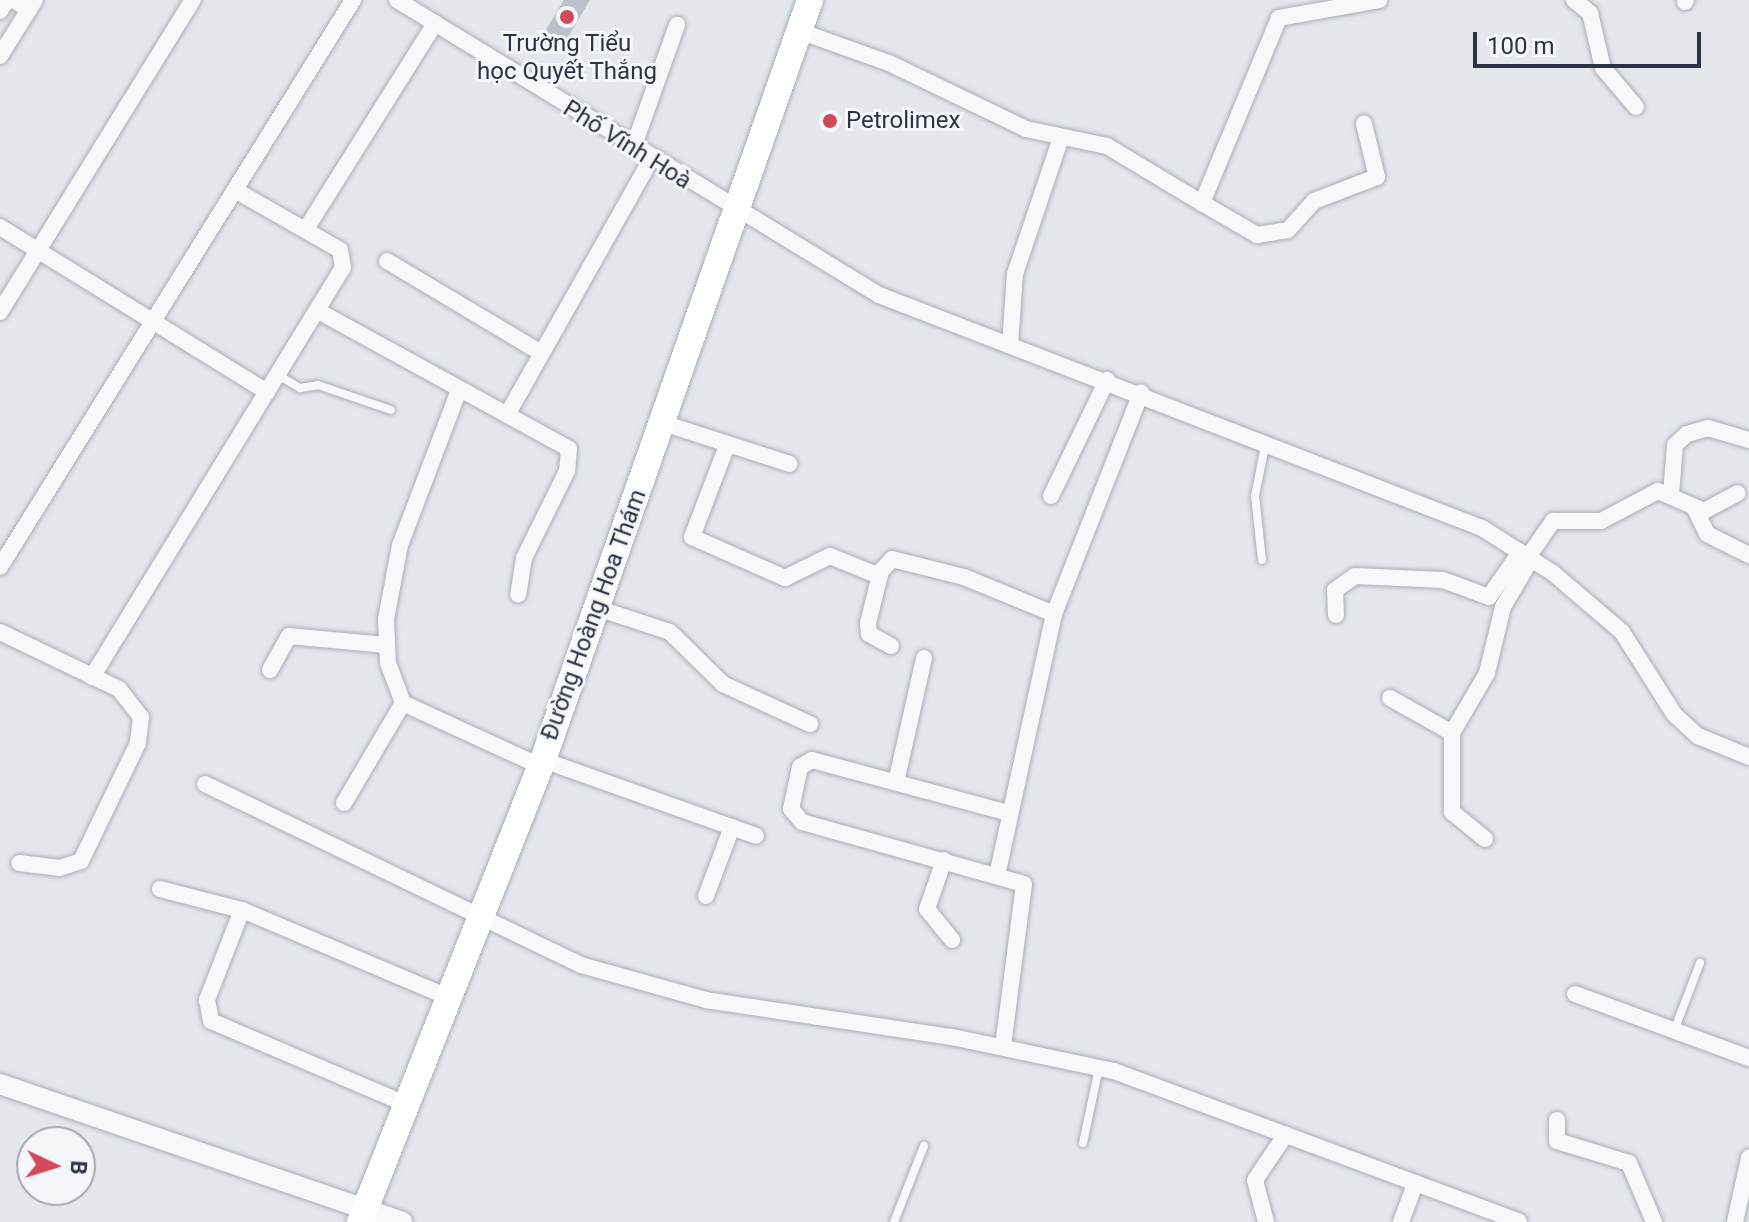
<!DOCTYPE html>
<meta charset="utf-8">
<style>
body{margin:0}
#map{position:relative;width:1749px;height:1222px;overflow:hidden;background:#e4e7ec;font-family:Roboto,sans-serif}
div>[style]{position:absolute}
.building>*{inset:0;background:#bbc0ca}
.roads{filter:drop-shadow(0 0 2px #a9aeb7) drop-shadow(0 0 2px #a9aeb7)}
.service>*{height:8px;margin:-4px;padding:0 4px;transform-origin:4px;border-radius:4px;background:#f7f8fa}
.minor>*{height:16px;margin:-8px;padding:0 8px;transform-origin:8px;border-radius:8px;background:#f7f8fa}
.tertiary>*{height:20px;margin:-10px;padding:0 10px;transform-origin:10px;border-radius:10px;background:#f7f8fa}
.primary>*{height:26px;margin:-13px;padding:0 13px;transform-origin:13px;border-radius:13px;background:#fff}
.dots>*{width:22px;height:22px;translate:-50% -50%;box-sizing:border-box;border:4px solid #f4f6f9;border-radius:50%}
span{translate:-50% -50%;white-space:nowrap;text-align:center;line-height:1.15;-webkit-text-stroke:6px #f4f6f9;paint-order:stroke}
.poi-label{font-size:24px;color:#2b3445}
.left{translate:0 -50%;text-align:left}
.street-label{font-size:24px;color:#2b3445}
.north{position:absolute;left:16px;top:1126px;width:80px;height:80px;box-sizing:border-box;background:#f4f6f9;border:2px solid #a4a8b1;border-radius:50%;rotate:94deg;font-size:22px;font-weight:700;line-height:32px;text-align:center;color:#2b3445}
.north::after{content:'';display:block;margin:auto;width:28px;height:36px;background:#d1495b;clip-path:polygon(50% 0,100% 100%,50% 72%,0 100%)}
.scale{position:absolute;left:1473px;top:32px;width:228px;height:36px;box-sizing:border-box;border:4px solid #2b3445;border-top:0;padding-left:10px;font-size:24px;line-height:28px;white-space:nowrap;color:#2b3445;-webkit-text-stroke:6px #f4f6f9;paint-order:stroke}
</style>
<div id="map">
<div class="building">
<i style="clip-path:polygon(564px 0,590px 0,564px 44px,544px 33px)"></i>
</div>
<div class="roads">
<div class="service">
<i style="left:278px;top:375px;width:26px;rotate:31deg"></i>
<i style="left:300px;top:388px;width:18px;rotate:-9deg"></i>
<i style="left:318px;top:385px;width:77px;rotate:18.9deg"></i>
<i style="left:1262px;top:560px;width:64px;rotate:-96.2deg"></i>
<i style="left:1255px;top:496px;width:51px;rotate:-78.7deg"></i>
<i style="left:1674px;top:1031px;width:73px;rotate:-69.1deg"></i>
<i style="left:1083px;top:1143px;width:77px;rotate:-78deg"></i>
<i style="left:894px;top:1222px;width:82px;rotate:-68.5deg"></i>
</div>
<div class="minor">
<i style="left:14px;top:0;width:18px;rotate:34deg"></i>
<i style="left:397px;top:0;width:565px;rotate:31.47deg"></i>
<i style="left:879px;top:295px;width:646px;rotate:21.13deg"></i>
<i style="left:1482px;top:528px;width:84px;rotate:32.4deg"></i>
<i style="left:1553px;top:573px;width:91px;rotate:40.5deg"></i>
<i style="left:1622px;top:632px;width:97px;rotate:57.6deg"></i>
<i style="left:1674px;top:714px;width:33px;rotate:43deg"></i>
<i style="left:1698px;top:736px;width:55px;rotate:22.4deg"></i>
<i style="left:1574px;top:0;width:21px;rotate:39deg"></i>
<i style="left:1590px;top:13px;width:57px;rotate:76.7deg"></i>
<i style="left:1603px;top:68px;width:51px;rotate:49.8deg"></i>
<i style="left:1685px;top:2px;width:2px;rotate:-63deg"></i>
<i style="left:0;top:11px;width:13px;rotate:-58deg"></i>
<i style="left:799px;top:31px;width:96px;rotate:19.6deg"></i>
<i style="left:889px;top:63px;width:152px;rotate:25.7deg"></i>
<i style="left:1026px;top:129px;width:83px;rotate:11.9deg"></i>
<i style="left:1107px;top:146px;width:111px;rotate:31deg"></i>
<i style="left:1202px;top:203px;width:200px;rotate:-67.4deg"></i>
<i style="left:1279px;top:18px;width:102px;rotate:-10.2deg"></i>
<i style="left:0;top:56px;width:66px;rotate:-58deg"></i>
<i style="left:633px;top:148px;width:131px;rotate:-70.3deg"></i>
<i style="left:1202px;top:203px;width:64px;rotate:30.2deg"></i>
<i style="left:1257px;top:235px;width:31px;rotate:-9deg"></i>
<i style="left:1288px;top:230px;width:39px;rotate:-48deg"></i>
<i style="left:1314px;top:201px;width:67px;rotate:-20.9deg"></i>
<i style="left:1377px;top:177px;width:55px;rotate:-103.8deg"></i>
<i style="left:0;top:227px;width:314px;rotate:31.7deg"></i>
<i style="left:306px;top:229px;width:243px;rotate:-57.9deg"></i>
<i style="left:387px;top:261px;width:176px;rotate:30.8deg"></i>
<i style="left:0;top:312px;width:367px;rotate:-58.3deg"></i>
<i style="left:320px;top:312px;width:284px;rotate:28.8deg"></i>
<i style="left:569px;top:449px;width:22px;rotate:95deg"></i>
<i style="left:567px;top:471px;width:97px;rotate:116.3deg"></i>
<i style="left:524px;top:558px;width:37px;rotate:99deg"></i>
<i style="left:1010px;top:345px;width:71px;rotate:-86deg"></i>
<i style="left:1015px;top:274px;width:141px;rotate:-71.4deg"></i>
<i style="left:459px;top:390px;width:166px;rotate:110.8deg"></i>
<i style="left:400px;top:545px;width:75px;rotate:100.7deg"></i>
<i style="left:386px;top:619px;width:44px;rotate:87.4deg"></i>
<i style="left:388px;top:663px;width:43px;rotate:69.4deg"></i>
<i style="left:403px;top:703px;width:151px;rotate:24.7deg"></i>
<i style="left:507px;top:415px;width:294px;rotate:-60.6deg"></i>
<i style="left:663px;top:423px;width:133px;rotate:17.9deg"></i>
<i style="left:726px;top:448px;width:95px;rotate:110.9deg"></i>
<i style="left:692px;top:537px;width:102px;rotate:23.8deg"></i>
<i style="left:785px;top:578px;width:50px;rotate:-26.1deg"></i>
<i style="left:830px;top:556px;width:53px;rotate:22.2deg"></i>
<i style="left:1671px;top:494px;width:49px;rotate:-85.3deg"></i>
<i style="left:1675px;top:445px;width:16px;rotate:-43deg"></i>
<i style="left:1687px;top:434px;width:22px;rotate:-16deg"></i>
<i style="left:1708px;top:428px;width:43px;rotate:16.3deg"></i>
<i style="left:1051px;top:496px;width:129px;rotate:-64.2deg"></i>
<i style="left:1694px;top:507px;width:30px;rotate:64deg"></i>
<i style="left:1707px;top:534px;width:47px;rotate:26.6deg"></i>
<i style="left:1528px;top:557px;width:44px;rotate:-55.2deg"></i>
<i style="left:1553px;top:521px;width:48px"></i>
<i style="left:1601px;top:521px;width:64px;rotate:-27.8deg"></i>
<i style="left:1658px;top:491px;width:50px;rotate:23.5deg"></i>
<i style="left:1704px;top:511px;width:38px;rotate:-28deg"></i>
<i style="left:0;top:567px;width:668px;rotate:-58.09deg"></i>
<i style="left:594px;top:607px;width:80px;rotate:18.2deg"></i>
<i style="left:670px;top:632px;width:74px;rotate:44.5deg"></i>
<i style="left:723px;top:684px;width:96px;rotate:24.7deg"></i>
<i style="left:1336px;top:615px;width:25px;rotate:-92deg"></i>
<i style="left:1335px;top:590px;width:24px;rotate:-35deg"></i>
<i style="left:1355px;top:576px;width:88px;rotate:2.6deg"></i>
<i style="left:1443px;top:580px;width:49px;rotate:20.3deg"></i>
<i style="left:1489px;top:597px;width:55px;rotate:-55.4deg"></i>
<i style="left:0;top:632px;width:132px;rotate:25.6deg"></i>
<i style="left:119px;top:689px;width:36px;rotate:52deg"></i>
<i style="left:141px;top:717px;width:26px;rotate:97deg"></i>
<i style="left:138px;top:743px;width:131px;rotate:115.8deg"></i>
<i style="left:81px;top:861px;width:22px;rotate:162deg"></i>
<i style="left:60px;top:868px;width:41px;rotate:-173deg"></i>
<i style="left:891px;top:646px;width:25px;rotate:-151deg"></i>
<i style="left:869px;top:634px;width:11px;rotate:-95deg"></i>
<i style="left:868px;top:623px;width:54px;rotate:-76deg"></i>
<i style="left:881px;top:571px;width:16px;rotate:-47deg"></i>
<i style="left:892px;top:559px;width:74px;rotate:14deg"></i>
<i style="left:964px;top:577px;width:97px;rotate:22.3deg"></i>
<i style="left:270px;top:670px;width:39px;rotate:-61deg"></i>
<i style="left:289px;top:636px;width:97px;rotate:5.3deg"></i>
<i style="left:92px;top:677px;width:480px;rotate:-58.5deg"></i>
<i style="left:343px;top:268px;width:18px;rotate:-99deg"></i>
<i style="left:340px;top:250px;width:121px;rotate:-150.3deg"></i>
<i style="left:1390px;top:698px;width:71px;rotate:29.4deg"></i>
<i style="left:543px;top:760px;width:226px;rotate:19.6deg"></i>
<i style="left:897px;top:778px;width:123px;rotate:-77.3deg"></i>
<i style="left:205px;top:784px;width:417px;rotate:25.7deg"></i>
<i style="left:581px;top:965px;width:130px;rotate:15.6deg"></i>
<i style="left:706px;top:1000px;width:249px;rotate:8.6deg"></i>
<i style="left:952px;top:1037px;width:166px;rotate:11.9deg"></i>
<i style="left:1114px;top:1071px;width:432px;rotate:20.4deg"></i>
<i style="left:344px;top:803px;width:116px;rotate:-59.5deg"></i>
<i style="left:1485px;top:839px;width:43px;rotate:-140.7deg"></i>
<i style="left:1452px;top:812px;width:79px;rotate:-90deg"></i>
<i style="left:1452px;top:733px;width:69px;rotate:-59.7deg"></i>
<i style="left:1487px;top:673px;width:68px;rotate:-76.4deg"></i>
<i style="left:1503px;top:607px;width:56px;rotate:-59.7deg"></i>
<i style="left:944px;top:860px;width:52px;rotate:109.1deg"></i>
<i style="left:927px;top:909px;width:40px;rotate:51deg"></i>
<i style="left:998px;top:871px;width:263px;rotate:-77.7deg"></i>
<i style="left:1054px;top:614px;width:238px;rotate:-68.5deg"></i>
<i style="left:160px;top:889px;width:85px;rotate:14.4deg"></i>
<i style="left:242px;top:910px;width:229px;rotate:22.9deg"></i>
<i style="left:706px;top:896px;width:74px;rotate:-69.4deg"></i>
<i style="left:242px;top:910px;width:97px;rotate:111.3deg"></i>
<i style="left:207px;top:1000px;width:21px;rotate:79deg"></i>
<i style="left:211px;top:1021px;width:216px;rotate:23.1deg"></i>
<i style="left:1575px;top:994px;width:185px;rotate:20.2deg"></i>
<i style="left:1003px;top:1046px;width:163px;rotate:-82.6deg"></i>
<i style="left:1024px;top:884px;width:230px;rotate:-164.4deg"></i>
<i style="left:802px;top:822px;width:17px;rotate:-130deg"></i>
<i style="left:791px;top:809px;width:43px;rotate:-77.9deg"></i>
<i style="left:800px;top:767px;width:14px;rotate:-30deg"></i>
<i style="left:812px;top:760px;width:204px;rotate:15.1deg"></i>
<i style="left:1557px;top:1120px;width:21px;rotate:90deg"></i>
<i style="left:1557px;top:1141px;width:75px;rotate:17deg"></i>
<i style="left:1629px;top:1163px;width:64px;rotate:67deg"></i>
<i style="left:1266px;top:1222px;width:43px;rotate:-104.7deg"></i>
<i style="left:1255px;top:1180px;width:55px;rotate:-56deg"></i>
<i style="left:1401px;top:1222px;width:40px;rotate:-69.8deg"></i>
<i style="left:1735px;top:1222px;width:66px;rotate:-77.7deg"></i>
</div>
<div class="tertiary">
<i style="left:0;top:1084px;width:425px;rotate:18.9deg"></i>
</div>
<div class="primary">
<i style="left:360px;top:1222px;width:497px;rotate:-68.4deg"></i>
<i style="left:543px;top:760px;width:806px;rotate:-70.64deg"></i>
</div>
</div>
<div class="dots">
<i style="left:567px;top:17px;background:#d1495b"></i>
<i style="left:830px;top:121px;background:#d1495b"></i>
</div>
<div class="poi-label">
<span style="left:567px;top:58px">Trường Tiểu<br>học Quyết Thắng</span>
<span class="left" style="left:846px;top:121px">Petrolimex</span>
</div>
<div class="street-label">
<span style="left:627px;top:145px;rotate:32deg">Phố Vĩnh Hoà</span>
<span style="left:594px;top:615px;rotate:-70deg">Đường Hoàng Hoa Thám</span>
</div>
<div class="north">B</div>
<div class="scale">100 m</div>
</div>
